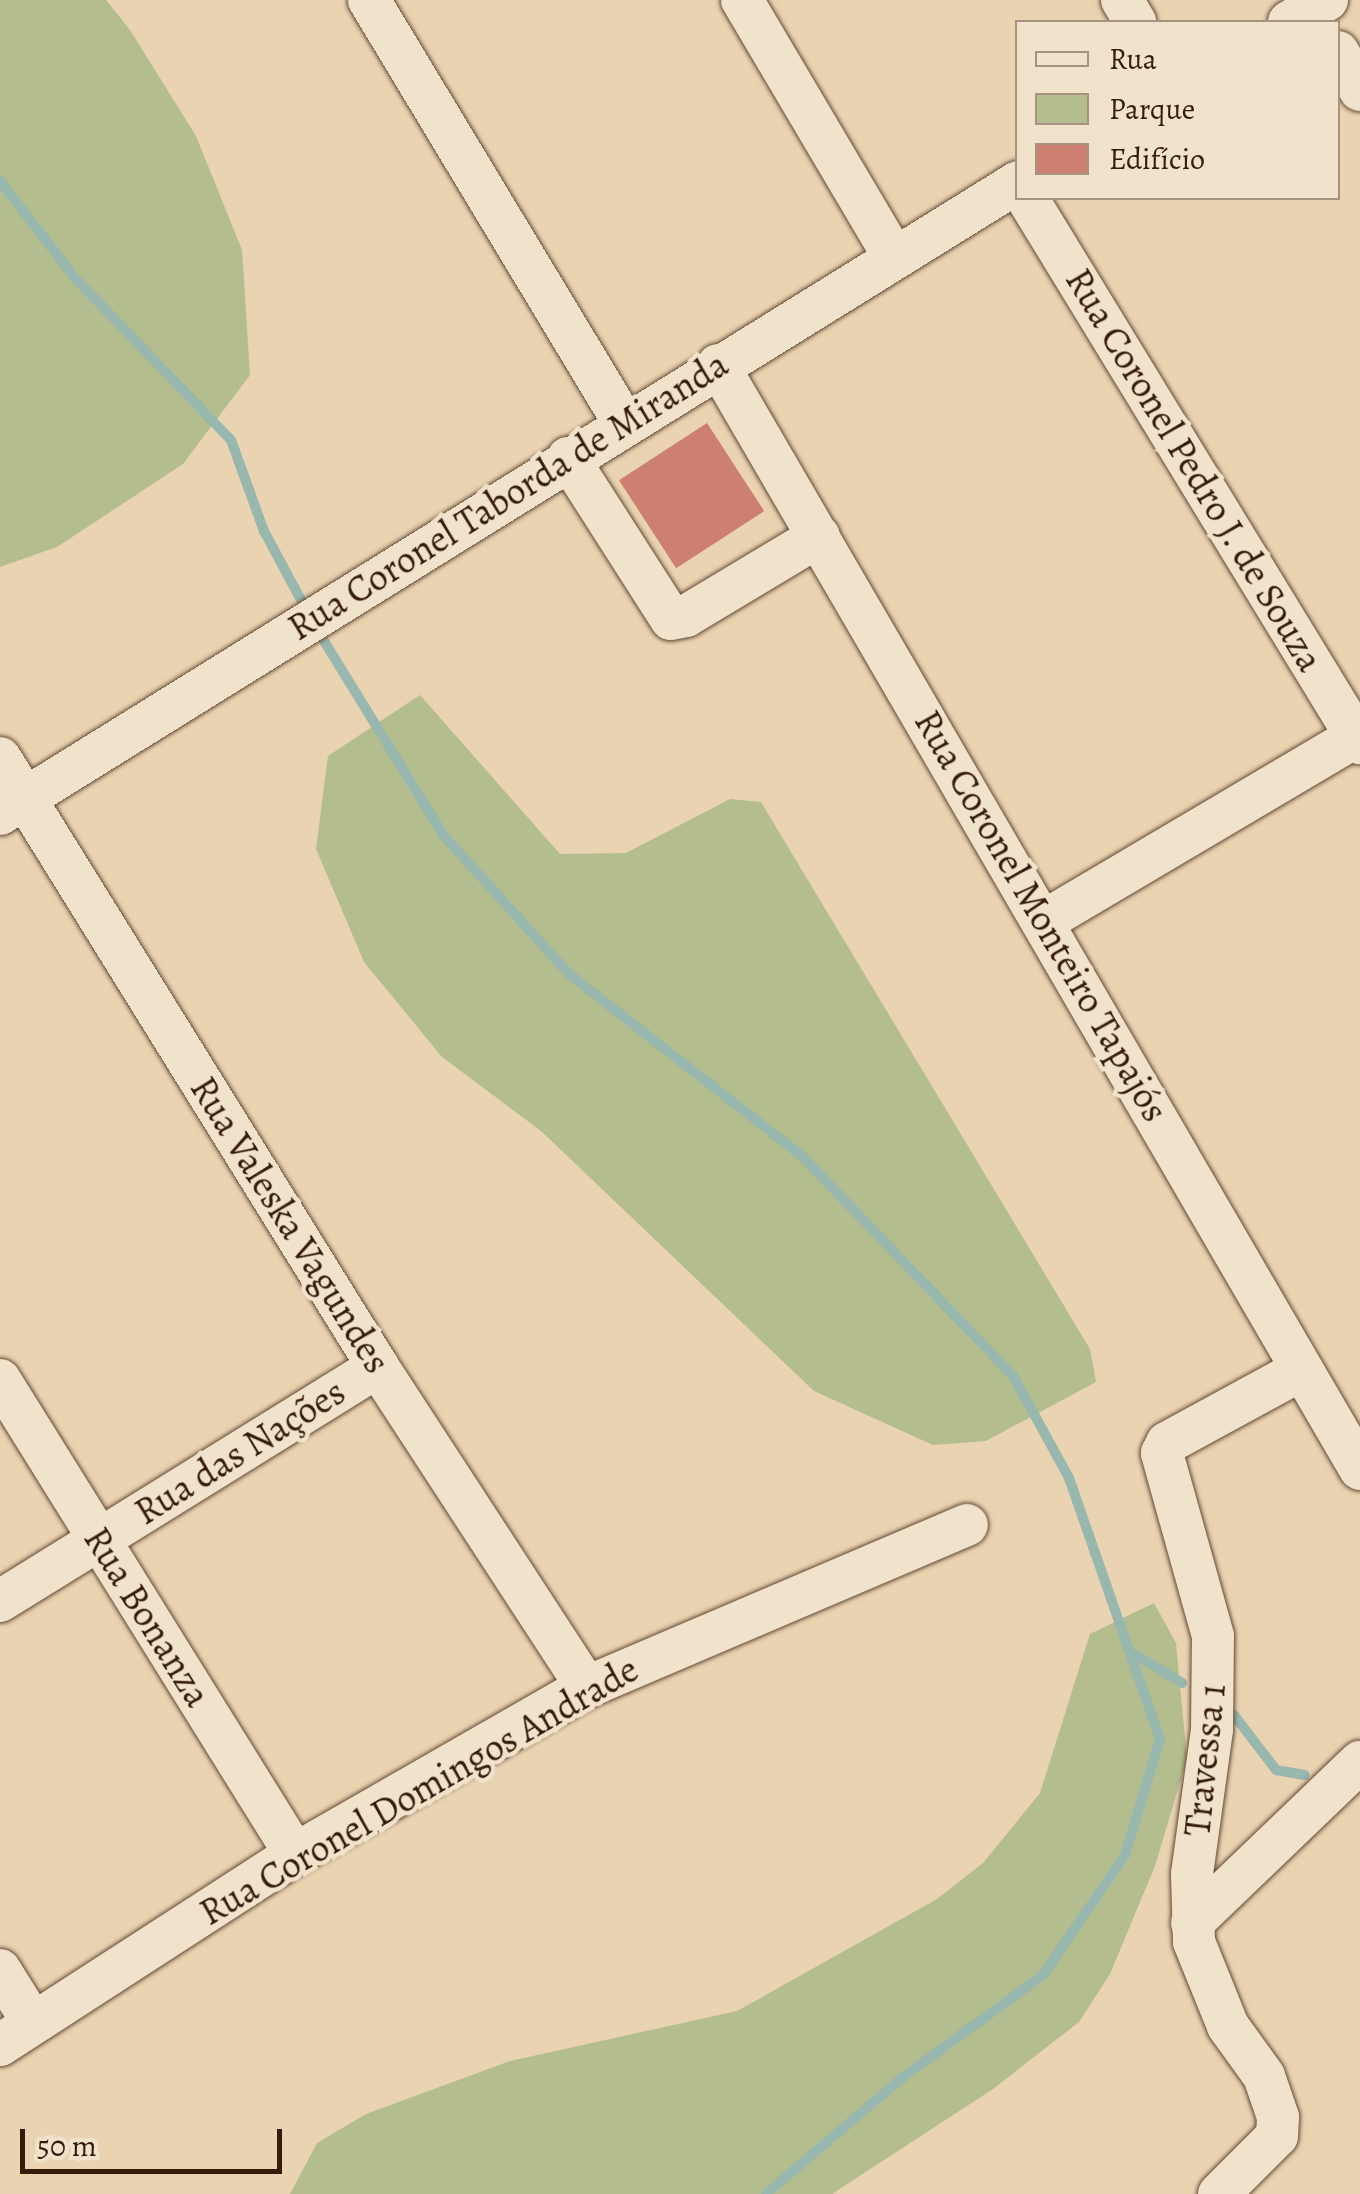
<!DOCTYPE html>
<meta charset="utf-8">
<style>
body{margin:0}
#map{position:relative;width:1360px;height:2194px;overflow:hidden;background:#ead3b1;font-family:Alegreya,serif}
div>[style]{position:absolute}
.green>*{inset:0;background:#b4bd8e}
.stream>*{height:10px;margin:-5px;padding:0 5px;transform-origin:5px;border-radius:5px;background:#98b7ae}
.building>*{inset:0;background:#cd8072;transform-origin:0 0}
.roads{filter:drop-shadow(0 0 2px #624934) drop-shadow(0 0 2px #624934)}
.minor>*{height:42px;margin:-21px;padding:0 21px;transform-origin:21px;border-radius:21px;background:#f1e2cc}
span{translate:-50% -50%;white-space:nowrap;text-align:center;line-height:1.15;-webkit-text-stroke:9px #f1e2cc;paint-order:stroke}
.street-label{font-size:38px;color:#351b0a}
.legend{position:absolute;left:1015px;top:20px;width:325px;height:180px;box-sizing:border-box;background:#f1e2cc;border:2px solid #a6927e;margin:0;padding:12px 18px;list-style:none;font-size:30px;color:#351b0a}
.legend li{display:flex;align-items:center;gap:20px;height:50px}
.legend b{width:50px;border:2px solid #a6927e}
.scale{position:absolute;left:20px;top:2129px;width:262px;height:45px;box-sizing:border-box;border:5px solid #351b0a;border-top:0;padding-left:12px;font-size:30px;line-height:35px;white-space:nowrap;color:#351b0a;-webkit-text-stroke:8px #f1e2cc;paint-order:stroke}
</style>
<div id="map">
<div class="green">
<i style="clip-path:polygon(0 0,106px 0,130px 30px,196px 136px,242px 250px,250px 375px,183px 464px,57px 547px,0 567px)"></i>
<i style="clip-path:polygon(420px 695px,560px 854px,626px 853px,730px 799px,761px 802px,1090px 1349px,1096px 1382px,986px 1441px,933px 1445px,814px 1391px,541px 1131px,442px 1057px,364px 962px,316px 849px,328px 756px)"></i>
<i style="clip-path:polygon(1154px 1603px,1176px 1643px,1187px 1759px,1155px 1866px,1110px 1974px,1079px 2022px,993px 2089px,832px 2194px,290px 2194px,317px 2143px,366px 2114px,510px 2061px,737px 2011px,937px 1899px,983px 1863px,1040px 1793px,1090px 1634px)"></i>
</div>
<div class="stream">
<i style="left:0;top:181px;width:123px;rotate:52.3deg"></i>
<i style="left:75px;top:278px;width:225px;rotate:46.1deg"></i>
<i style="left:231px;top:440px;width:97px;rotate:70.1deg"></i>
<i style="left:264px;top:531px;width:93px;rotate:61.8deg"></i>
<i style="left:316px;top:628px;width:244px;rotate:58.4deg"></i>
<i style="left:444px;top:836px;width:186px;rotate:47.8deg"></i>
<i style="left:569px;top:974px;width:296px;rotate:38deg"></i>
<i style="left:802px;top:1156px;width:305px;rotate:46.2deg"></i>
<i style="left:1013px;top:1376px;width:116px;rotate:61.2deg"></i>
<i style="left:1069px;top:1478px;width:276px;rotate:70.8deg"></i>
<i style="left:1160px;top:1739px;width:121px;rotate:106.8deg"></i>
<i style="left:1125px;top:1855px;width:145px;rotate:124.3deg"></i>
<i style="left:1043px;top:1975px;width:173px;rotate:143.9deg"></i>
<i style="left:903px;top:2077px;width:180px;rotate:139.5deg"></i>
<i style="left:1136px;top:1655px;width:54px;rotate:31.3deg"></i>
<i style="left:1234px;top:1715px;width:69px;rotate:52.6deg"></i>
<i style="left:1276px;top:1770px;width:29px;rotate:10deg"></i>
</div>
<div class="building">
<i style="left:707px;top:423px;width:105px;height:105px;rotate:57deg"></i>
</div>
<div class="roads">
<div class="minor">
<i style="left:369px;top:0;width:494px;rotate:58.9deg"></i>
<i style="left:742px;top:0;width:296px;rotate:59.4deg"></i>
<i style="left:1122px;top:0;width:26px;rotate:59deg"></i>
<i style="left:1289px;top:22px;width:44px;rotate:-30.1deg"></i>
<i style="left:1338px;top:52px;width:44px;rotate:59.9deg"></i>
<i style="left:1027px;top:198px;width:639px;rotate:58.57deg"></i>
<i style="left:718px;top:365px;width:1277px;rotate:59.82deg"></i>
<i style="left:568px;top:458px;width:191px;rotate:57.4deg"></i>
<i style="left:671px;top:619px;width:15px;rotate:-11deg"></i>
<i style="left:686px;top:616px;width:155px;rotate:-31deg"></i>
<i style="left:0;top:758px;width:717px;rotate:58.17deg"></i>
<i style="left:378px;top:1367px;width:382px;rotate:56.9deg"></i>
<i style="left:0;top:814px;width:1198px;rotate:-31.83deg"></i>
<i style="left:1046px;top:920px;width:365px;rotate:-30.6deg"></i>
<i style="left:0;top:1380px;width:558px;rotate:58.1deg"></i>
<i style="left:0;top:1601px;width:445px;rotate:-31.8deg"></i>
<i style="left:1192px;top:1923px;width:233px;rotate:-43.8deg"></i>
<i style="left:0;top:1970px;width:62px;rotate:58.1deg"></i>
<i style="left:0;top:2045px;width:351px;rotate:-32.9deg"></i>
<i style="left:295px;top:1854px;width:336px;rotate:-29.8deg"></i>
<i style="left:587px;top:1687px;width:413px;rotate:-23.1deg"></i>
<i style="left:1219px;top:2194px;width:82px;rotate:-45deg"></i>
<i style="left:1277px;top:2136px;width:19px;rotate:-87deg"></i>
<i style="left:1278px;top:2117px;width:43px;rotate:-108.9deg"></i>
<i style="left:1264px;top:2076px;width:62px;rotate:-125.8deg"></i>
<i style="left:1228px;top:2026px;width:91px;rotate:-112deg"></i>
<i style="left:1194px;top:1942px;width:68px;rotate:-91.7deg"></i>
<i style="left:1192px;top:1874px;width:146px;rotate:-82.1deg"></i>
<i style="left:1212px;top:1729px;width:93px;rotate:-89.4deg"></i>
<i style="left:1213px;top:1636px;width:190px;rotate:-105.6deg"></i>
<i style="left:1162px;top:1453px;width:11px;rotate:-63deg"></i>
<i style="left:1167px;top:1443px;width:153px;rotate:-28.6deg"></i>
</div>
</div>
<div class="street-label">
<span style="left:1194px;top:470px;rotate:59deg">Rua Coronel Pedro J. de Souza</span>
<span style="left:508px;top:496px;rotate:-32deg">Rua Coronel Taborda de Miranda</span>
<span style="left:1041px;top:916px;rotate:60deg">Rua Coronel Monteiro Tapajós</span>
<span style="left:290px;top:1225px;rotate:58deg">Rua Valeska Vagundes</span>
<span style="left:240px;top:1452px;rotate:-32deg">Rua das Nações</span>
<span style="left:147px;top:1617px;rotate:58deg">Rua Bonanza</span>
<span style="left:1205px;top:1760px;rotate:-84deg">Travessa 1</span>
<span style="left:419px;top:1791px;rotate:-30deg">Rua Coronel Domingos Andrade</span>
</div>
<ul class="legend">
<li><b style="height:12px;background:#f1e2cc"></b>Rua</li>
<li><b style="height:28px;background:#b4bd8e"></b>Parque</li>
<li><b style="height:28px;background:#cd8072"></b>Edifício</li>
</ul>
<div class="scale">50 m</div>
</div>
